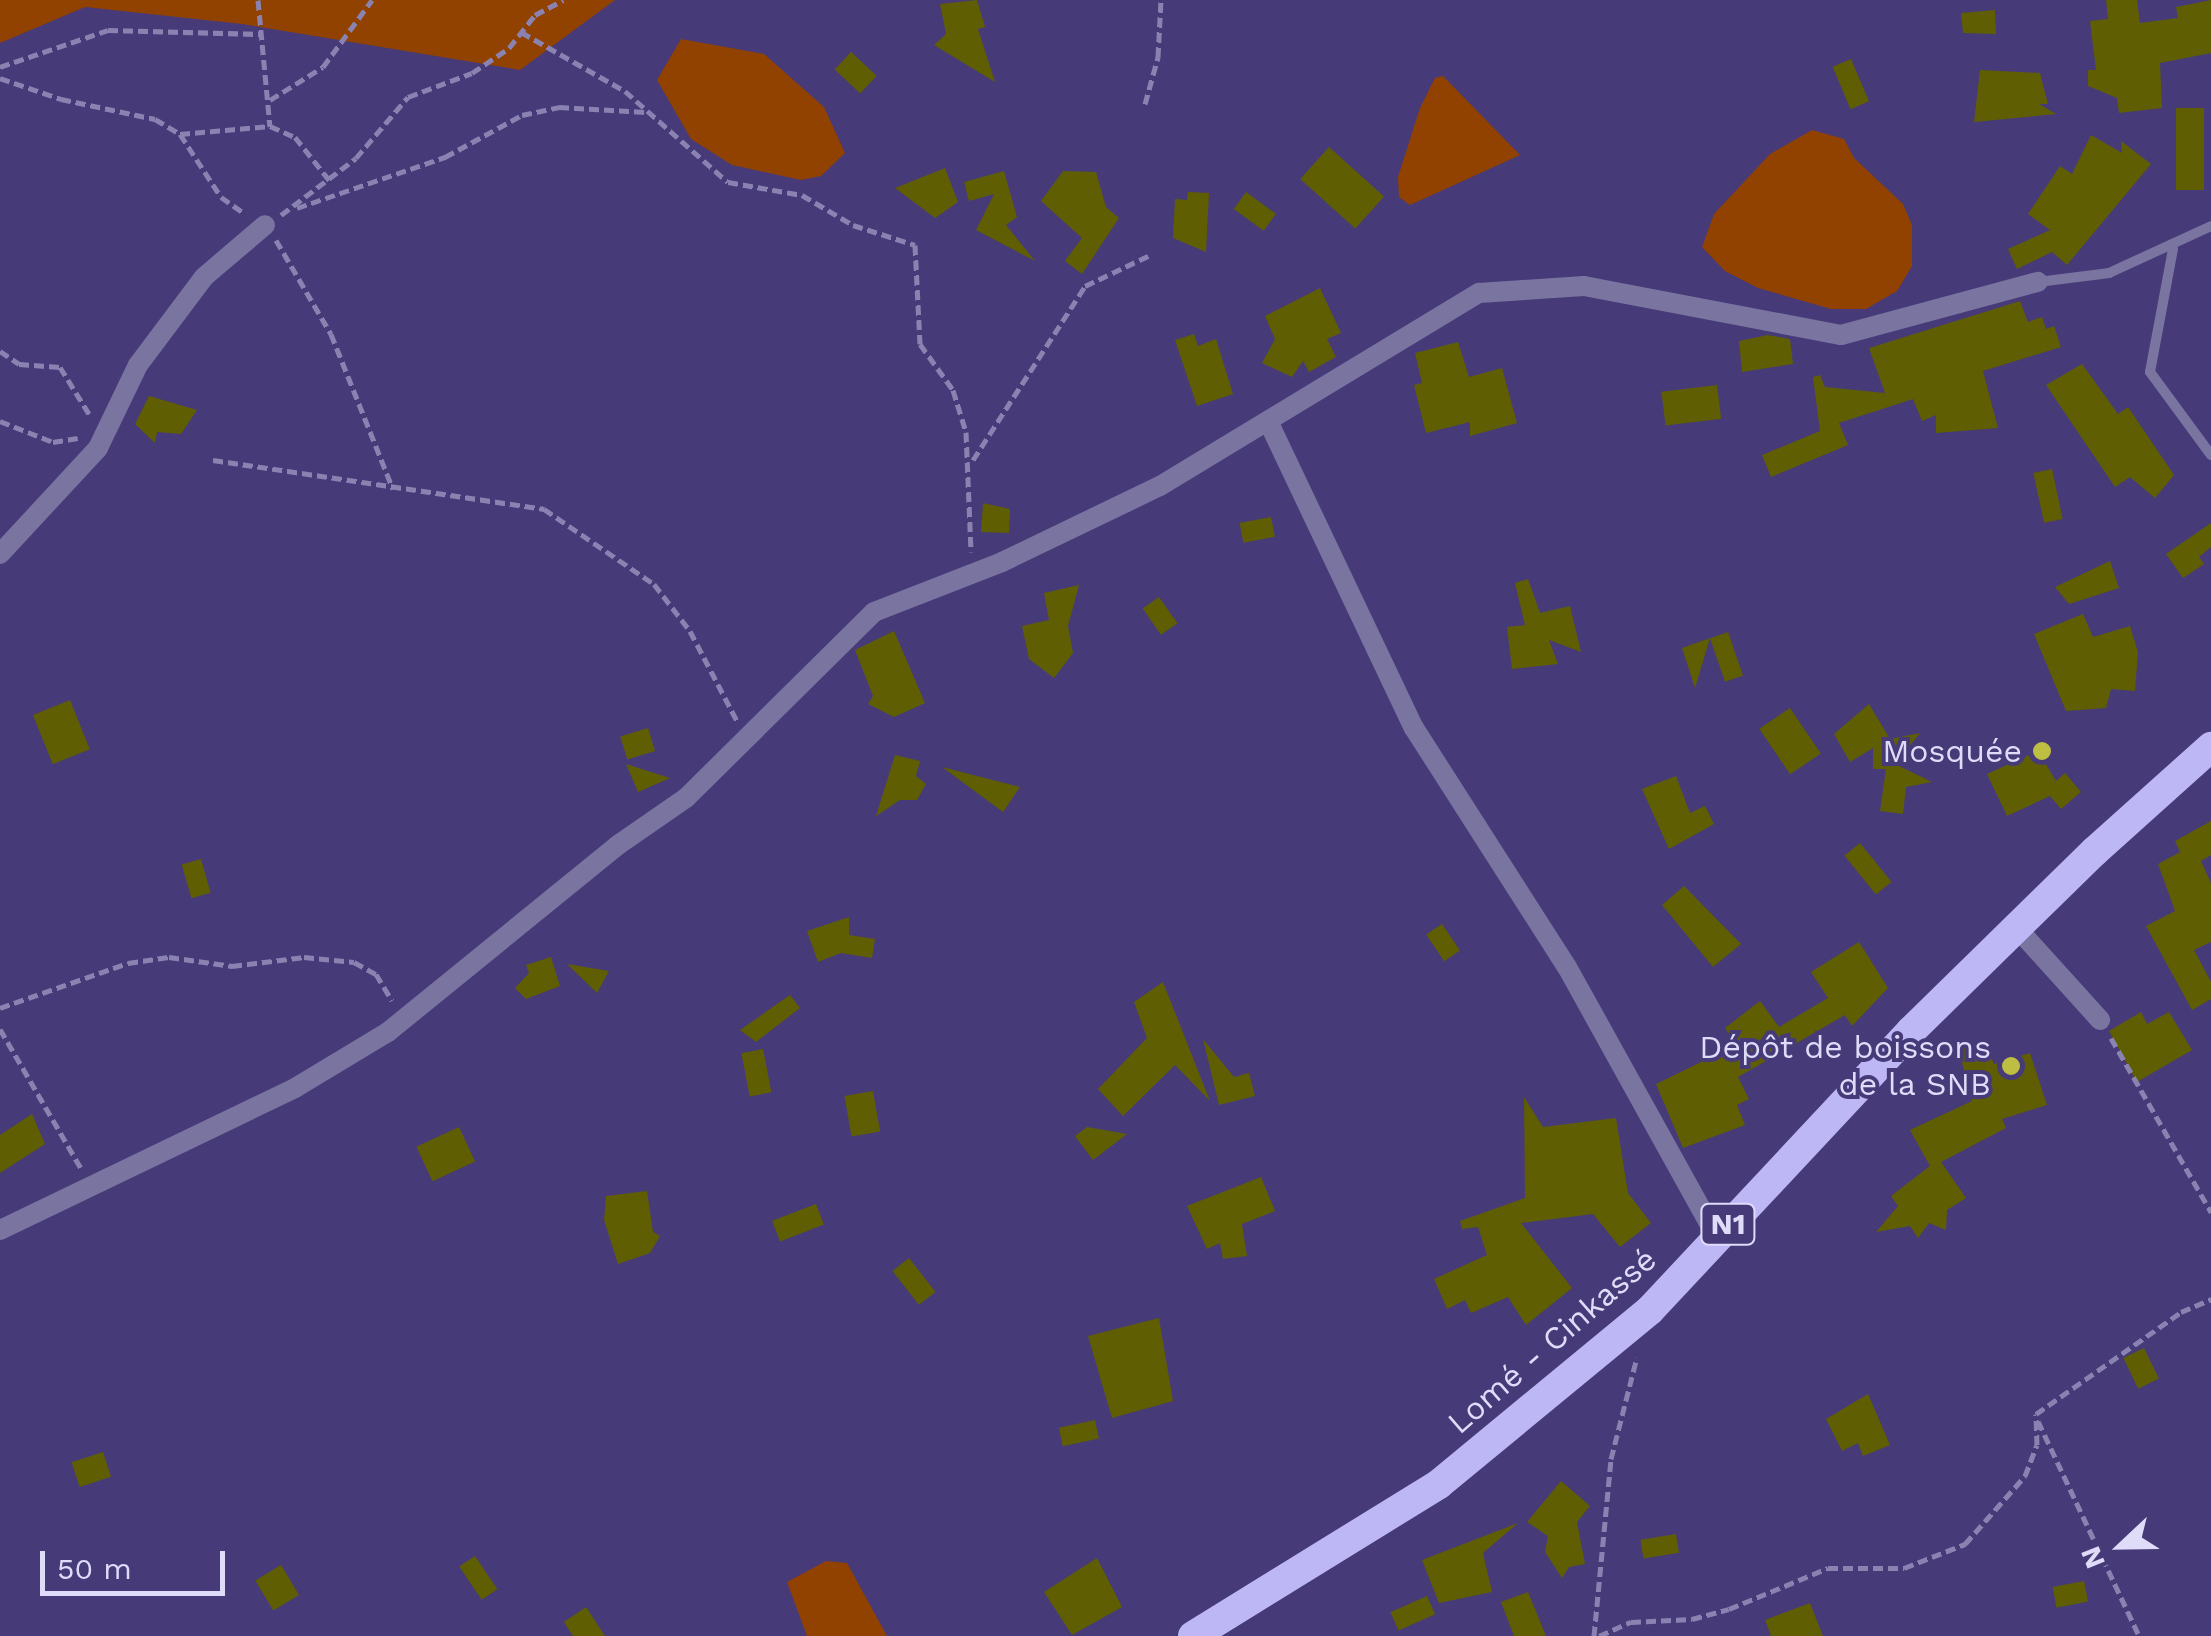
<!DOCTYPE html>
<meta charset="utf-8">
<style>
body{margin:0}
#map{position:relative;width:2211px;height:1636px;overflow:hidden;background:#463b78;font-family:"Work Sans",sans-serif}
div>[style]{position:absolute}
.green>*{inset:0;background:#914100}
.building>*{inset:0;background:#5f5e02;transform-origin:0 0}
.path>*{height:5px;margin-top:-2.5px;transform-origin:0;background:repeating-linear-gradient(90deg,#8a83b2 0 10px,transparent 0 15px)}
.lane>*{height:10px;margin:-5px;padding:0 5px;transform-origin:5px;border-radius:5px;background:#7974a0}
.street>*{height:20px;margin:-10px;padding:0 10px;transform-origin:10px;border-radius:10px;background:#7974a0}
.highway>*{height:30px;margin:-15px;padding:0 15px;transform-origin:15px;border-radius:15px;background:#beb7f6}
.dots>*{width:28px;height:28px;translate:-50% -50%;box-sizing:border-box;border:5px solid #463b78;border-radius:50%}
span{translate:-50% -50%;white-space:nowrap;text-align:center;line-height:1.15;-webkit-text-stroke:8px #463b78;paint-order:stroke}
.shield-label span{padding:2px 8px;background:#463b78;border:2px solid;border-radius:8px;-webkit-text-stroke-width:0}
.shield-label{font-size:30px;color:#dedcf9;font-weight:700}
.poi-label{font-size:32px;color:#dedcf9}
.right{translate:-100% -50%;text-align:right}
.street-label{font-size:32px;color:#dedcf9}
.north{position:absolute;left:2071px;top:1496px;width:100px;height:100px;-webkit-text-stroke:8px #463b78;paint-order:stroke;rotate:248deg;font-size:28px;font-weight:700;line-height:40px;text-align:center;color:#dedcf9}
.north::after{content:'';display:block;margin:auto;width:35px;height:45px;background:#dedcf9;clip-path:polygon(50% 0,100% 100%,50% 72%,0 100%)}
.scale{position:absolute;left:40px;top:1551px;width:185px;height:45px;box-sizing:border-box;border:5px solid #dedcf9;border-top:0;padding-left:12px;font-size:30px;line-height:35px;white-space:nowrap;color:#dedcf9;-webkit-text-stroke:8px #463b78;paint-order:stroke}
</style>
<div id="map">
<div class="green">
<i style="clip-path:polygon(0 0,615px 0,520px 70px,242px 24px,85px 7px,0 43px)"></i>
<i style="clip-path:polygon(681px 39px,764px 54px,824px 107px,845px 153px,821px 176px,801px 180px,732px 165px,691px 139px,657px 80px)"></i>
<i style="clip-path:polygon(1443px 76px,1520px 155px,1410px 205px,1399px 197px,1398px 177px,1420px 108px,1435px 78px)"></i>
<i style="clip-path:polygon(1812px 130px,1844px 139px,1854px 158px,1903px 204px,1912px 225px,1912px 266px,1897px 291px,1866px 309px,1831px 309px,1758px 288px,1725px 271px,1702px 247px,1714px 214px,1770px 154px)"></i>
<i style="clip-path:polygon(826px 1561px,847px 1563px,887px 1636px,807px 1636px,787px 1582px)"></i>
</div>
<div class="building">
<i style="clip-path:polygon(977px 0,985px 27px,978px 29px,995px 82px,934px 45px,946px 34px,940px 4px)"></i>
<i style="clip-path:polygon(2106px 0,2137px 0,2140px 23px,2178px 18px,2176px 7px,2211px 0,2211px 53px,2160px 63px,2162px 108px,2119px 113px,2117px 98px,2088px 86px,2088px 70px,2096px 70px,2090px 21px,2108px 19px)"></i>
<i style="clip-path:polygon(1995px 10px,1996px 34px,1963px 33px,1961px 13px)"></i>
<i style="left:851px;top:52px;width:35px;height:24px;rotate:43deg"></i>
<i style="left:1851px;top:59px;width:46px;height:20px;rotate:67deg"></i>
<i style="clip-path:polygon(1980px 70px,2040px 73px,2048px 104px,2039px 104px,2056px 114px,1974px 122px)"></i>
<i style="left:2176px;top:108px;width:28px;height:82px"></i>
<i style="clip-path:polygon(2091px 135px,2122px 153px,2121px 141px,2151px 164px,2067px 265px,2052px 252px,2017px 269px,2008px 249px,2050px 230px,2028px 214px,2060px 166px,2072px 174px)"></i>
<i style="left:1329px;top:147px;width:74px;height:43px;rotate:42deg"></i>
<i style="clip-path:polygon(945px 168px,958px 202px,935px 218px,895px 188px)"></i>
<i style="clip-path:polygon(1004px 171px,1017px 217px,1006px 225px,1035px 261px,976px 230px,994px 194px,969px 201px,964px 182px)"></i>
<i style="clip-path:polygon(1063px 171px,1096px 172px,1106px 207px,1119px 218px,1082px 274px,1065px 261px,1082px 238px,1041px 201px)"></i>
<i style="clip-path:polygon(1188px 192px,1209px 193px,1206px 252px,1173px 238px,1175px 199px,1187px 200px)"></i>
<i style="left:1246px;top:192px;width:37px;height:21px;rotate:36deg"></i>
<i style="clip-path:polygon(1320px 288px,1341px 333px,1327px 339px,1336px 357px,1309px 372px,1303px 361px,1292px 377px,1262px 363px,1275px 339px,1265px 316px)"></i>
<i style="clip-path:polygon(2020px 301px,2028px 322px,2042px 317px,2046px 329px,2054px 326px,2061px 347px,1983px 371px,1998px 428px,1936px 433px,1936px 415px,1922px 421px,1913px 399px,1839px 423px,1848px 445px,1771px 477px,1762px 455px,1820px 431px,1813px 377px,1820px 375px,1825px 387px,1885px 393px,1869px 348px)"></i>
<i style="clip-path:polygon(1194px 334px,1198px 346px,1216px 339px,1233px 394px,1197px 406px,1175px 340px)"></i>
<i style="clip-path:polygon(1768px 335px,1790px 339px,1793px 364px,1742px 372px,1739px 341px)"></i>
<i style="clip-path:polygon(1458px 342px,1469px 377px,1502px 368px,1517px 423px,1470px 436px,1470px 422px,1426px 433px,1414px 385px,1422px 383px,1415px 353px)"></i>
<i style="clip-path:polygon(2082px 364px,2118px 414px,2128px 407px,2174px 475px,2155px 498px,2130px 477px,2115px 487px,2046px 385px)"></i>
<i style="left:1717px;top:385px;width:34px;height:56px;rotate:83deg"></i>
<i style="clip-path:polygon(149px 396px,197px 410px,181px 434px,157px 432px,155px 443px,135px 424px)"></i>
<i style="left:2052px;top:469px;width:51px;height:19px;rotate:78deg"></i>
<i style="clip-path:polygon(983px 503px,1010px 509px,1009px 533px,981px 532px)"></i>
<i style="left:1271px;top:517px;width:20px;height:32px;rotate:79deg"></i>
<i style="clip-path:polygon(2211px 523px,2211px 547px,2199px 557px,2204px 564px,2183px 578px,2166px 554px)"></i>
<i style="clip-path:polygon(2110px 561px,2119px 588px,2069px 604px,2055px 587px)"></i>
<i style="clip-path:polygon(1528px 579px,1540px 613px,1570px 606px,1581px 652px,1549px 640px,1558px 664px,1512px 669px,1507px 627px,1525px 625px,1515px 583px)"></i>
<i style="clip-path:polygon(1079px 585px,1068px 626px,1073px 653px,1054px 678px,1029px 659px,1022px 626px,1049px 620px,1044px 593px)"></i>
<i style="left:1159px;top:597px;width:32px;height:20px;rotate:55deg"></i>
<i style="clip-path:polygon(2083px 614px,2093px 637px,2130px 626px,2138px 652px,2135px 691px,2111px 689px,2106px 708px,2066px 711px,2034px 634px)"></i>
<i style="clip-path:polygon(894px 631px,925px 703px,894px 717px,868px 704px,873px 696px,855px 650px)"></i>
<i style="left:1728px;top:632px;width:46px;height:19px;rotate:71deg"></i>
<i style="clip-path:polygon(1710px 638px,1695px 688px,1682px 648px)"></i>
<i style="left:70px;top:700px;width:53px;height:40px;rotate:68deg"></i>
<i style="clip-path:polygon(1869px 704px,1890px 739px,1920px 733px,1895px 764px,1932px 782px,1906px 787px,1903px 814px,1880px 811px,1886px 769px,1873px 769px,1873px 748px,1850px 762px,1834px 734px)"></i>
<i style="left:1790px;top:708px;width:55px;height:37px;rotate:56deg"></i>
<i style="left:648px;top:728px;width:24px;height:29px;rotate:73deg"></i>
<i style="clip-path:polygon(2038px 751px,2056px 781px,2065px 773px,2081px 792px,2061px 809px,2050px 796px,2007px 816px,1987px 774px)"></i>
<i style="clip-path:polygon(895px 755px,920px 761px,916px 776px,926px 784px,917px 800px,900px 800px,876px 816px)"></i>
<i style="clip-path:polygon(626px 764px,670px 778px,638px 792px)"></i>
<i style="clip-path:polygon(942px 767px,1020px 787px,1003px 812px)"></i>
<i style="clip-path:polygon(1676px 776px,1690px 813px,1705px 806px,1714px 824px,1669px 849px,1642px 789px)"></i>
<i style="clip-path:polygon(2211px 821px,2211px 855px,2201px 861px,2211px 883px,2211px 942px,2194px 950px,2211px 982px,2211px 999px,2192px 1010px,2146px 926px,2175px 911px,2158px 864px,2180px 852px,2175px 841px)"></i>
<i style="left:1860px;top:843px;width:50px;height:20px;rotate:51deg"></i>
<i style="left:201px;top:859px;width:35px;height:20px;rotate:74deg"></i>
<i style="clip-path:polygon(1684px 886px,1741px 944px,1713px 967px,1662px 905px)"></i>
<i style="clip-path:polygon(849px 917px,849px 935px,875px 939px,872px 958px,841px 953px,818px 962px,807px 931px)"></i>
<i style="left:1442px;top:924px;width:32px;height:19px;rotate:56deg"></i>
<i style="clip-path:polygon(1859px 942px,1888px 988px,1852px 1026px,1845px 1015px,1738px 1077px,1749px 1099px,1737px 1105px,1745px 1125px,1683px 1148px,1656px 1084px,1736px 1045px,1725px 1028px,1760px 1001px,1779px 1027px,1828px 998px,1811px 972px)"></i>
<i style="clip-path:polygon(551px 957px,560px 986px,526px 999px,515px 988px,529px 973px,526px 965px)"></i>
<i style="clip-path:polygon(567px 964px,609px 971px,597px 993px)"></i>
<i style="clip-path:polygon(1163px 982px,1210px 1101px,1175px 1065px,1123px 1116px,1098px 1089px,1147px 1038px,1134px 1002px)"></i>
<i style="clip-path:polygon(790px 995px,800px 1008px,756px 1042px,740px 1030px)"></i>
<i style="clip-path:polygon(2141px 1012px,2147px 1024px,2169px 1012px,2192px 1050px,2137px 1082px,2109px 1031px)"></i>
<i style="clip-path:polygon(1203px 1039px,1234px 1077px,1249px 1073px,1255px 1096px,1219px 1105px)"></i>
<i style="clip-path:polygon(1984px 1040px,1994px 1064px,2030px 1053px,2047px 1105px,2002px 1119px,2006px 1128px,1941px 1162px,1966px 1198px,1947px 1210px,1946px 1230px,1929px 1223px,1918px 1238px,1910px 1226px,1876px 1232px,1898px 1206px,1891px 1196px,1930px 1166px,1910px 1130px,1972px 1101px,1958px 1047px)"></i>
<i style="left:763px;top:1049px;width:44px;height:22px;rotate:79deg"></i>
<i style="left:873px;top:1091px;width:41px;height:29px;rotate:80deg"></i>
<i style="clip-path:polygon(1524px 1097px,1543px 1127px,1616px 1118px,1628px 1193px,1651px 1223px,1620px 1247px,1593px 1214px,1521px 1223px,1572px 1288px,1526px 1325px,1508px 1297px,1471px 1313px,1465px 1300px,1447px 1309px,1434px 1279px,1487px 1255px,1478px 1227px,1462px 1229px,1460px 1221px,1525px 1198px)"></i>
<i style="clip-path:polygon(32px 1114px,45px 1144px,0 1173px,0 1135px)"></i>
<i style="left:459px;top:1127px;width:38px;height:47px;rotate:65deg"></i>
<i style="clip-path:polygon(1087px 1127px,1127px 1134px,1093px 1160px,1075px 1136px)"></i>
<i style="clip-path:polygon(1261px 1177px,1275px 1211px,1242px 1224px,1247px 1256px,1223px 1259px,1220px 1243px,1207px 1249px,1187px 1206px)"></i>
<i style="clip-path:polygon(647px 1191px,653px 1232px,660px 1236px,650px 1253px,618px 1264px,604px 1220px,606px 1196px)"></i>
<i style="left:816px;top:1204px;width:22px;height:47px;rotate:69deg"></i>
<i style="left:909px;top:1258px;width:43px;height:21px;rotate:52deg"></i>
<i style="clip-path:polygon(1159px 1318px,1173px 1401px,1112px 1418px,1088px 1336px)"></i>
<i style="left:2144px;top:1348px;width:34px;height:23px;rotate:64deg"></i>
<i style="clip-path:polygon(1868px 1394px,1890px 1445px,1863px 1456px,1858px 1443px,1842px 1451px,1826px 1419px)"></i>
<i style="left:1095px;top:1420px;width:19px;height:37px;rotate:78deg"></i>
<i style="left:103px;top:1452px;width:26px;height:33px;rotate:72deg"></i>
<i style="clip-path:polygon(1561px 1481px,1590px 1506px,1577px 1522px,1585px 1564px,1569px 1567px,1562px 1578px,1545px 1552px,1548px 1536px,1527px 1522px)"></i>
<i style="clip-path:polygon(1518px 1523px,1483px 1553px,1492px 1592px,1439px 1603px,1422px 1560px)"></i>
<i style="left:1676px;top:1534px;width:19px;height:36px;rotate:81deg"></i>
<i style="left:475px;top:1556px;width:40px;height:19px;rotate:56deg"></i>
<i style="clip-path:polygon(1097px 1558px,1122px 1607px,1072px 1635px,1044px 1592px)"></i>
<i style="left:281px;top:1565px;width:35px;height:30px;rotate:59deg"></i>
<i style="left:2084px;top:1581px;width:21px;height:32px;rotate:79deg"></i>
<i style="clip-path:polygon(1528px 1592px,1546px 1636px,1514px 1636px,1501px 1602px)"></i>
<i style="left:1427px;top:1596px;width:20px;height:40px;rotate:66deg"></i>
<i style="clip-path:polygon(1810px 1603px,1823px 1636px,1771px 1636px,1765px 1620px)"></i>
<i style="clip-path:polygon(586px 1607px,605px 1636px,573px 1636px,564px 1622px)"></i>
</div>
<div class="path">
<i style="left:258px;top:0;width:127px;rotate:84.6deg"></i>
<i style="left:521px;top:32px;width:120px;rotate:29.6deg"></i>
<i style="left:625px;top:91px;width:137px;rotate:41.5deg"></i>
<i style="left:728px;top:182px;width:75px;rotate:10deg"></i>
<i style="left:802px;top:195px;width:59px;rotate:30.5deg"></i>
<i style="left:853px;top:225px;width:65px;rotate:17.9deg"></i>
<i style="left:915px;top:245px;width:99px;rotate:87.1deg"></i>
<i style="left:920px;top:344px;width:57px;rotate:54.3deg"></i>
<i style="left:953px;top:390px;width:44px;rotate:72.8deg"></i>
<i style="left:966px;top:432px;width:120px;rotate:87.6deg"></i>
<i style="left:0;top:67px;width:114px;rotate:-18.9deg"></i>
<i style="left:108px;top:30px;width:153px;rotate:1.5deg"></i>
<i style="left:0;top:78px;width:65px;rotate:19deg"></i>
<i style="left:61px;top:99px;width:96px;rotate:12deg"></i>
<i style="left:155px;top:119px;width:29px;rotate:31deg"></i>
<i style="left:180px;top:134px;width:75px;rotate:56.9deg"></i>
<i style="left:221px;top:197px;width:29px;rotate:35deg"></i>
<i style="left:270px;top:100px;width:62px;rotate:-31.9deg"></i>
<i style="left:323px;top:67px;width:83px;rotate:-53.8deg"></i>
<i style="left:1145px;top:104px;width:49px;rotate:-74.5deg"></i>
<i style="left:1158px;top:57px;width:57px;rotate:-87deg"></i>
<i style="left:180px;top:134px;width:90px;rotate:-5.1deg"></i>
<i style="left:270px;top:126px;width:27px;rotate:24deg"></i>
<i style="left:295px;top:137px;width:56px;rotate:51.5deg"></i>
<i style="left:297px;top:208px;width:157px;rotate:-19deg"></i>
<i style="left:445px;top:157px;width:88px;rotate:-28.6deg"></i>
<i style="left:522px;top:115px;width:38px;rotate:-12deg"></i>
<i style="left:559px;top:107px;width:87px;rotate:3.3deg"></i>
<i style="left:281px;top:215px;width:94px;rotate:-37.2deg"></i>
<i style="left:356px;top:158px;width:80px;rotate:-49.6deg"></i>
<i style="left:408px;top:97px;width:68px;rotate:-20.6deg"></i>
<i style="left:472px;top:73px;width:45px;rotate:-34deg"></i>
<i style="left:509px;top:48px;width:42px;rotate:-51.8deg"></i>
<i style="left:535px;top:15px;width:32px;rotate:-28deg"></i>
<i style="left:276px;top:240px;width:109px;rotate:59.7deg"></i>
<i style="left:331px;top:334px;width:167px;rotate:68.2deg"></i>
<i style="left:0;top:351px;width:23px;rotate:34deg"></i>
<i style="left:19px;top:364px;width:41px;rotate:4.2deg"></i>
<i style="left:60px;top:367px;width:59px;rotate:58.2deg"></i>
<i style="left:0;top:421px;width:57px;rotate:21.6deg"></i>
<i style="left:53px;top:442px;width:25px;rotate:-9deg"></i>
<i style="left:213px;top:460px;width:335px;rotate:8.4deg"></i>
<i style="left:544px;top:509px;width:133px;rotate:34.3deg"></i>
<i style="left:654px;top:584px;width:59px;rotate:52.5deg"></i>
<i style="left:690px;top:631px;width:102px;rotate:62.4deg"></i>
<i style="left:973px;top:460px;width:207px;rotate:-57.2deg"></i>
<i style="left:1085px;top:286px;width:74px;rotate:-25.5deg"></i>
<i style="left:0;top:1008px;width:136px;rotate:-19.4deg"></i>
<i style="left:128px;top:963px;width:41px;rotate:-8.3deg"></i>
<i style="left:169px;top:957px;width:64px;rotate:8.1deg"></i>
<i style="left:232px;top:966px;width:73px;rotate:-7.1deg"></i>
<i style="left:304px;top:957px;width:50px;rotate:5.7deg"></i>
<i style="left:354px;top:962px;width:25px;rotate:29deg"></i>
<i style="left:376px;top:974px;width:31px;rotate:59deg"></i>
<i style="left:0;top:1029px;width:161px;rotate:59.8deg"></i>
<i style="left:2111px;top:1038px;width:201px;rotate:60.1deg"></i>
<i style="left:2038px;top:1421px;width:238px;rotate:64.8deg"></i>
<i style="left:1594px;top:1636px;width:178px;rotate:-84.5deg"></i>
<i style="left:1611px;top:1459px;width:105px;rotate:-75.7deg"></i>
<i style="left:1599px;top:1636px;width:35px;rotate:-24deg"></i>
<i style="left:1631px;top:1622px;width:61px;rotate:-2.8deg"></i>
<i style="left:1692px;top:1619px;width:38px;rotate:-15deg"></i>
<i style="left:1729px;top:1609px;width:107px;rotate:-22.5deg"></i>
<i style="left:1828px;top:1568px;width:76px"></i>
<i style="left:1904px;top:1568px;width:66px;rotate:-21.5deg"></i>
<i style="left:1965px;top:1544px;width:91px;rotate:-48.6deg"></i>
<i style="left:2025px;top:1476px;width:33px;rotate:-69deg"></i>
<i style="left:2037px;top:1445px;width:31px;rotate:-92deg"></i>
<i style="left:2036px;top:1414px;width:177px;rotate:-35.1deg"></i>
<i style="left:2181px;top:1312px;width:33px;rotate:-23deg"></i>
</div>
<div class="lane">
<i style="left:2173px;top:249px;width:125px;rotate:100.6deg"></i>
<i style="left:2150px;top:372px;width:103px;rotate:53.7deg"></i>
<i style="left:2038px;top:282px;width:72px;rotate:-7.2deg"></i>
<i style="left:2109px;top:273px;width:112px;rotate:-24.7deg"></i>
</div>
<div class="street">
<i style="left:1268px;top:421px;width:340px;rotate:64.6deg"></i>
<i style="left:1414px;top:728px;width:284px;rotate:57.4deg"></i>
<i style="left:1567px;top:967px;width:308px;rotate:61deg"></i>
<i style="left:0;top:554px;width:144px;rotate:-47.2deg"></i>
<i style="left:98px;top:448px;width:92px;rotate:-64.3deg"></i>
<i style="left:138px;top:365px;width:110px;rotate:-53.1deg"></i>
<i style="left:204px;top:277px;width:80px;rotate:-40.4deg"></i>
<i style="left:2017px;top:928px;width:124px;rotate:47.9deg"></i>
<i style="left:0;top:1230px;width:327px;rotate:-25.7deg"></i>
<i style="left:295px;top:1088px;width:109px;rotate:-31.1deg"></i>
<i style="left:388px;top:1032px;width:296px;rotate:-39.1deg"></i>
<i style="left:618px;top:845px;width:83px;rotate:-34.7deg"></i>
<i style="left:686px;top:798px;width:264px;rotate:-44.7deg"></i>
<i style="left:874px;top:612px;width:137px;rotate:-21.3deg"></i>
<i style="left:1002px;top:562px;width:175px;rotate:-25.7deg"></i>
<i style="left:1160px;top:486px;width:373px;rotate:-31.2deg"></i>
<i style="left:1479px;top:293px;width:105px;rotate:-3.8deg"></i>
<i style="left:1584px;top:286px;width:262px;rotate:10.8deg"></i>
<i style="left:1841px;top:335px;width:204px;rotate:-15.1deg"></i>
</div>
<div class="highway">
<i style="left:1193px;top:1636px;width:289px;rotate:-31.7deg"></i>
<i style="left:1439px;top:1484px;width:273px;rotate:-39.5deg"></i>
<i style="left:1650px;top:1310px;width:382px;rotate:-46.9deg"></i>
<i style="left:1911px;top:1031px;width:257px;rotate:-44.4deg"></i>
<i style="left:2095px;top:851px;width:156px;rotate:-41.9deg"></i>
</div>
<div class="dots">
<i style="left:2042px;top:751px;background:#bebf42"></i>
<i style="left:2011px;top:1066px;background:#bebf42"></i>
</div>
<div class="shield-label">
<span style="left:1728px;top:1224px">N1</span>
</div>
<div class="poi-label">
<span class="right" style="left:2022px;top:751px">Mosquée</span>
<span class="right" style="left:1991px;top:1066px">Dépôt de boissons<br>de la SNB</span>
</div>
<div class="street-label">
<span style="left:1552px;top:1341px;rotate:-41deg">Lomé - Cinkassé</span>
</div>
<div class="north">N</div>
<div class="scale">50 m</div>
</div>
